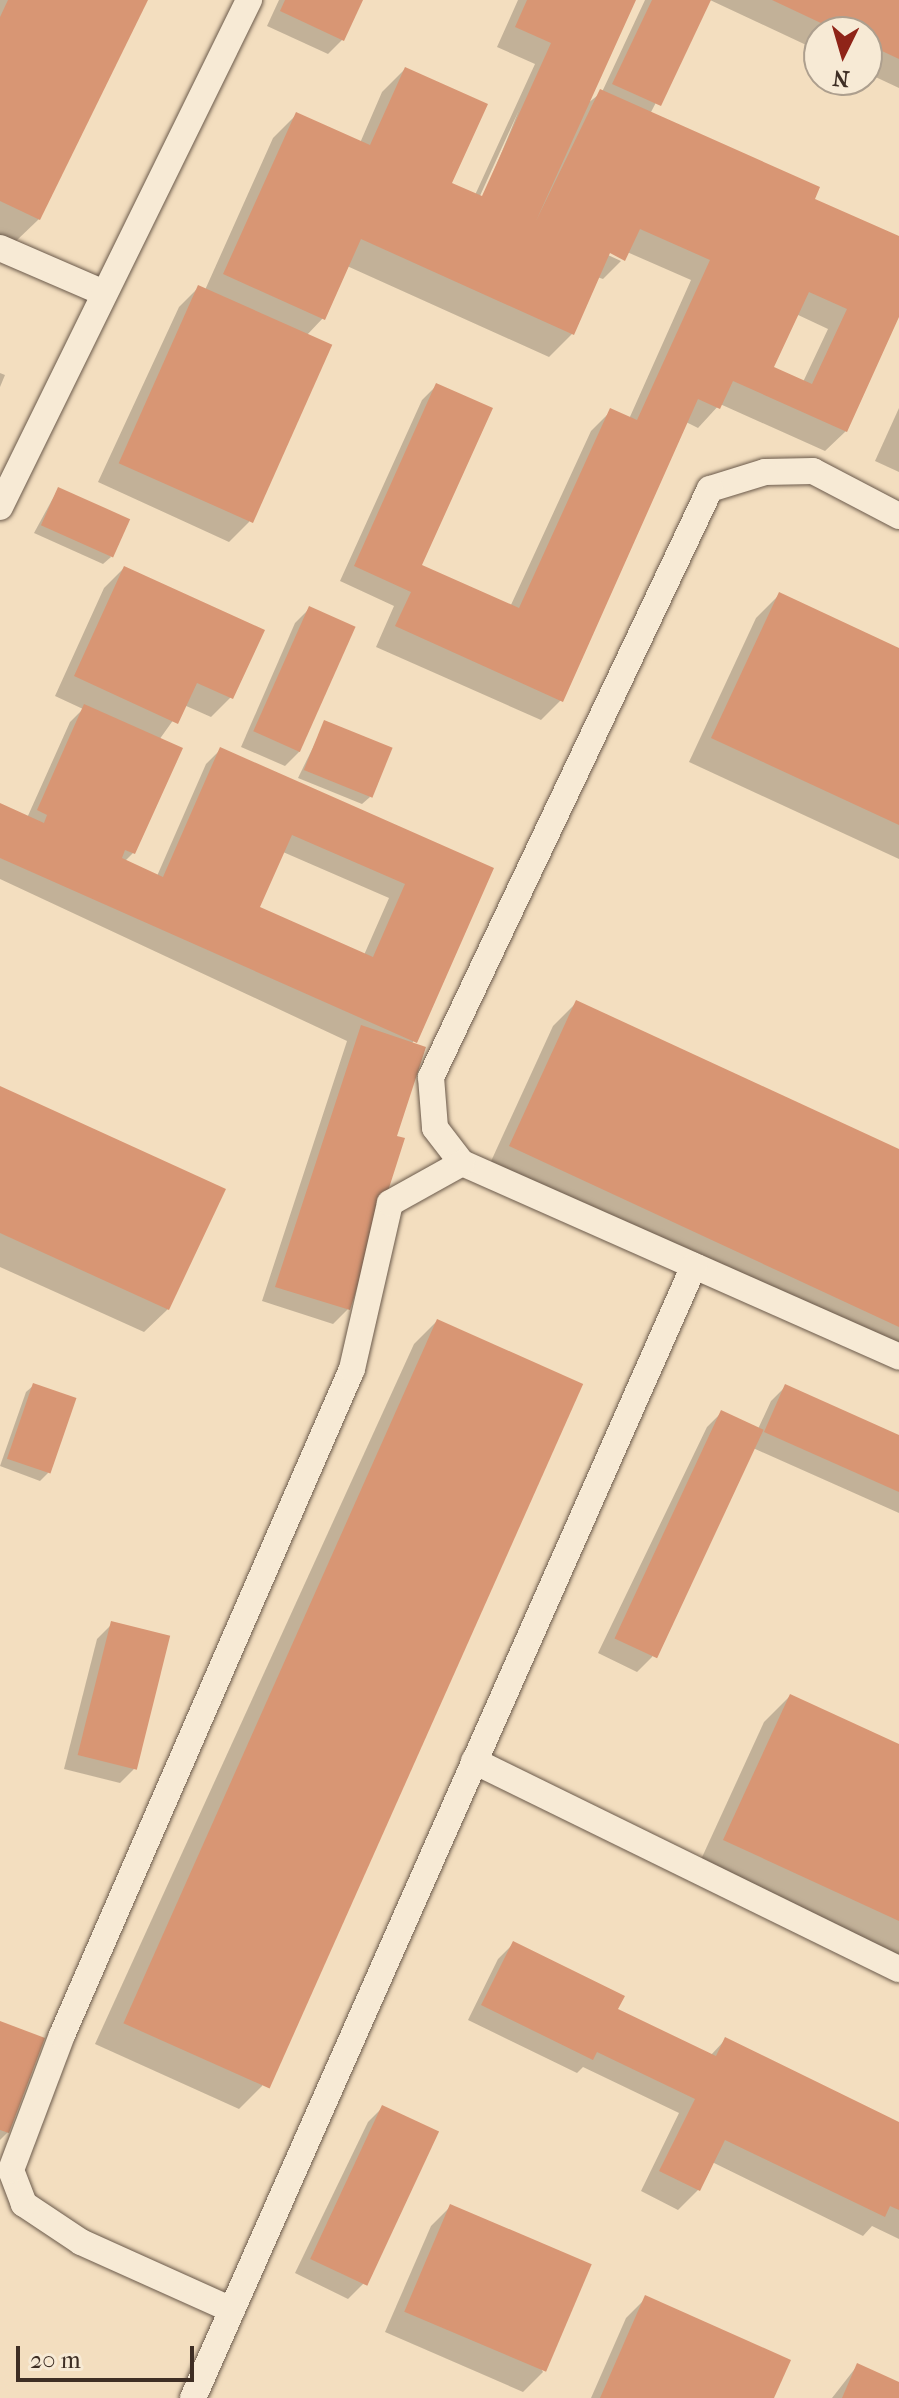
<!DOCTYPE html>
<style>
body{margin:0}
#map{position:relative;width:899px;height:2398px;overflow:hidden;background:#f3debf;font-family:"IM FELL French Canon",serif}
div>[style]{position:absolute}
.shadow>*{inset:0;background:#0003}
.building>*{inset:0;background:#d89674;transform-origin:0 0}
.roads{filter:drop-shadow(0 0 2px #6b5a4b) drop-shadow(0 0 2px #6b5a4b)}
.lane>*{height:26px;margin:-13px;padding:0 13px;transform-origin:13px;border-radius:13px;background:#f7ead5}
span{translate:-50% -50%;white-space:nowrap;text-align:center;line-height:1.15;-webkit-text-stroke:6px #f7ead5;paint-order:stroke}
.north{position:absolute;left:803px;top:16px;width:80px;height:80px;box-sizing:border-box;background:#f7ead5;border:2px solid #ad9f8e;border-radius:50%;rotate:185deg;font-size:22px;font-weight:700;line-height:32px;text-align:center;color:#3e2e24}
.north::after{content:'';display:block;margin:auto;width:28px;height:36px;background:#8f2418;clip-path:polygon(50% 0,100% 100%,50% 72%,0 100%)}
.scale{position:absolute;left:16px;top:2346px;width:178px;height:36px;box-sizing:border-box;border:4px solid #3e2e24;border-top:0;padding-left:10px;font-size:24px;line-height:28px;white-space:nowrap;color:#3e2e24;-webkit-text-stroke:6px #f7ead5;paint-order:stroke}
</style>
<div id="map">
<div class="shadow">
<i style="clip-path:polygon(0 0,146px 0,39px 219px,15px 242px,0 235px)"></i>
<i style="clip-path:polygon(279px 0,361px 0,343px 39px,328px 54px,267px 26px)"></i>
<i style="clip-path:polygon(evenodd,518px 0,634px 0,588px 103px,602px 92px,645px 0,709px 0,650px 114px,813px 200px,899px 238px,899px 312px,846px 431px,825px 451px,720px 404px,698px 428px,686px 422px,561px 700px,541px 720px,376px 647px,394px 606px,340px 581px,422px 400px,437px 385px,420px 566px,510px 607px,591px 431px,611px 411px,629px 419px,691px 280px,627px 252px,610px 252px,608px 255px,621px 261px,603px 279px,597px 277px,573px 333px,549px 357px,347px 266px,323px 318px,306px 336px,249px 522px,229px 542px,98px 482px,179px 307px,199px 287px,205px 290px,273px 138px,297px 114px,360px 143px,382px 92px,405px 69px,450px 184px,475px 195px,535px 64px,497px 47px,518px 0,519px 110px,483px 198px,479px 198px,519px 110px,518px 0,796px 314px,828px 329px,803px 382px,771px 368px,796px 314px)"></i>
<i style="clip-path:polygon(710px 0,899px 0,899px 88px,867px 73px,867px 32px,819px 32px,819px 51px)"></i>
<i style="clip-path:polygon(0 373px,5px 375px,0 387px)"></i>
<i style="clip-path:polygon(899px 408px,899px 472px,875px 461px)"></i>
<i style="clip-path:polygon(58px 489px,111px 557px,103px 564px,34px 533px)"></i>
<i style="clip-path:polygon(evenodd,124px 568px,231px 697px,211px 717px,184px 705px,159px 740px,133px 853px,124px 862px,157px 876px,206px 764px,221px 749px,492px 869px,412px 1044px,395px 1137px,348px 1309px,333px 1324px,262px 1301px,347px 1041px,0 879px,0 806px,27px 818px,70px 722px,83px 709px,55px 696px,104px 588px,124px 568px,283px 852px,389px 898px,364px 955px,257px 908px,283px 852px)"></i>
<i style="clip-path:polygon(779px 595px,899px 650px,899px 859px,689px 762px,756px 618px)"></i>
<i style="clip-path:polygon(310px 608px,300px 751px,285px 766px,241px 747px,295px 623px)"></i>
<i style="clip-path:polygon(325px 723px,370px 797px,362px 804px,298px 778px)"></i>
<i style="clip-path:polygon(576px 1003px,899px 1152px,899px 1360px,487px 1170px,553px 1026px)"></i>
<i style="clip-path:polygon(0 1088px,168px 1309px,144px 1332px,0 1267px)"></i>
<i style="clip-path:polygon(437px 1321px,262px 2086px,239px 2109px,95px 2044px,414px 1344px)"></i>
<i style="clip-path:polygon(34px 1385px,48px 1473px,40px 1481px,0 1466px,26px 1392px)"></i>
<i style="clip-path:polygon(786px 1386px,899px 1437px,899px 1513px,753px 1448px,652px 1657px,637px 1672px,598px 1653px,707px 1427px,722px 1412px,758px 1429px,771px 1401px)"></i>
<i style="clip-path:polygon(112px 1624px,135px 1768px,120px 1783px,64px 1769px,97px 1639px)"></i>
<i style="clip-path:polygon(790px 1696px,899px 1746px,899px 1959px,698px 1866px,764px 1722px)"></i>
<i style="clip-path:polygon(513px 1944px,615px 2010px,710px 2056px,725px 2040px,899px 2124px,899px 2239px,872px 2226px,863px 2236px,712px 2162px,698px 2190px,678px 2210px,641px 2191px,679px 2113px,583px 2067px,577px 2073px,468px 2020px,498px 1959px)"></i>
<i style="clip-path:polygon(0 2023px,8px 2132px,0 2140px)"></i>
<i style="clip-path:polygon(383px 2107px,363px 2284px,348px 2299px,295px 2273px,368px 2122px)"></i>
<i style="clip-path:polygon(451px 2206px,543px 2372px,523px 2392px,385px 2332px,431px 2226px)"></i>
<i style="clip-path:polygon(646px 2298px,772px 2398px,591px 2398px,626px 2318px)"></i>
<i style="clip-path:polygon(857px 2366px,899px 2384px,899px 2398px,832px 2398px)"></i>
</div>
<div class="building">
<i style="clip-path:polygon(8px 0,148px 0,40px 220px,0 201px,0 17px)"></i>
<i style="clip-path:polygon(285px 0,363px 0,344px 41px,280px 11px)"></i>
<i style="clip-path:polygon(evenodd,527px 0,636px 0,536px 221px,600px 89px,820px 187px,815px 199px,899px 236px,899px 317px,847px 432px,733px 381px,720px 409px,698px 399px,563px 702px,395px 626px,411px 592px,354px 566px,436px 383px,493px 408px,422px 565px,519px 608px,610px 408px,637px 420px,710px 260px,640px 229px,625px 261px,610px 253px,574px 335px,361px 239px,325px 320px,223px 274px,296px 112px,370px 145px,405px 67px,488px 104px,452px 183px,482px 196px,551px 43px,515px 27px,527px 0,809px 292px,847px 309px,812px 384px,774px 367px,809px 292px)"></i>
<i style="clip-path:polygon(652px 0,711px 0,661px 106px,612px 84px)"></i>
<i style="clip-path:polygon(772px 0,899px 0,899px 59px,867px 44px,867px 32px,840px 32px)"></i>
<i style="left:198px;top:285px;width:147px;height:195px;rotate:24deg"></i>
<i style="left:58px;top:487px;width:79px;height:42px;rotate:24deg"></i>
<i style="clip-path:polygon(124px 566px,265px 630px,233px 699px,197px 683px,178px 724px,74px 676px)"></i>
<i style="clip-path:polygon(779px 592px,899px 648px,899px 825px,711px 738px)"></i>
<i style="left:309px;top:606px;width:51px;height:137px;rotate:24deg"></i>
<i style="clip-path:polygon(evenodd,84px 704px,183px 748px,135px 854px,125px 850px,122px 858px,163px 877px,220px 747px,494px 868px,417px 1043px,0 858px,0 803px,44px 823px,47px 815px,37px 810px,84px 704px,292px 835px,405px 884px,373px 957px,260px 907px,292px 835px)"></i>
<i style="left:324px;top:720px;width:74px;height:54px;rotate:22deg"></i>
<i style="clip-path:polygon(576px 1000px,899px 1149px,899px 1327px,509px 1146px)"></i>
<i style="clip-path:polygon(361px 1025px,426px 1047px,397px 1136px,405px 1138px,350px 1310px,275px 1287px)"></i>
<i style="clip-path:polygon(0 1086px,226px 1189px,169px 1310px,0 1233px)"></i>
<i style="left:437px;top:1319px;width:160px;height:771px;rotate:24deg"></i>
<i style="left:33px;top:1383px;width:46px;height:80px;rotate:19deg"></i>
<i style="clip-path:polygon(785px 1384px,899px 1435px,899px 1492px,764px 1432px)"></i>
<i style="left:721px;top:1410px;width:47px;height:252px;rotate:25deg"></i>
<i style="left:111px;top:1621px;width:61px;height:138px;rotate:14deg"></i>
<i style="clip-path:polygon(790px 1694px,899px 1744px,899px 1921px,723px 1840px)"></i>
<i style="clip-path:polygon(513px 1941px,625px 1996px,618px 2009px,716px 2056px,725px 2037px,899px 2122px,899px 2210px,890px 2206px,885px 2217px,725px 2140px,700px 2191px,659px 2171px,695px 2099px,597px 2052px,593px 2060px,481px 2005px)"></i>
<i style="clip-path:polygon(0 2021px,45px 2038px,9px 2133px,0 2130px)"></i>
<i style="left:382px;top:2105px;width:63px;height:170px;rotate:25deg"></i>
<i style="left:450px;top:2204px;width:154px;height:117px;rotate:23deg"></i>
<i style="clip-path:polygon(645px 2295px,791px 2360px,774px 2398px,600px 2398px)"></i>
<i style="clip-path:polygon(857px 2363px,899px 2382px,899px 2398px,842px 2398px)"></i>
</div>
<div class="roads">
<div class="lane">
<i style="left:0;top:248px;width:113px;rotate:23.4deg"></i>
<i style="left:0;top:507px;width:565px;rotate:-63.84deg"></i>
<i style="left:899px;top:516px;width:97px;rotate:-152.4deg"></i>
<i style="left:813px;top:471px;width:48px;rotate:178.8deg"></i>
<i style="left:765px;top:472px;width:58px;rotate:162.8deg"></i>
<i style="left:710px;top:489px;width:651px;rotate:115.38deg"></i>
<i style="left:431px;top:1077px;width:51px;rotate:85.5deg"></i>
<i style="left:435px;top:1128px;width:44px;rotate:52.4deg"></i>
<i style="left:462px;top:1163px;width:478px;rotate:23.9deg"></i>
<i style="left:474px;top:1761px;width:473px;rotate:26.1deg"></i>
<i style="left:232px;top:2310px;width:166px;rotate:-155.8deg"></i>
<i style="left:81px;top:2242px;width:69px;rotate:-146.3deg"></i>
<i style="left:24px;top:2204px;width:36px;rotate:-111deg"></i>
<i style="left:11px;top:2170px;width:144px;rotate:-69.3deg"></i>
<i style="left:62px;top:2035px;width:726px;rotate:-66.47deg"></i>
<i style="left:352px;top:1369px;width:170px;rotate:-77.1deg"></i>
<i style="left:390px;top:1203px;width:82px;rotate:-29.1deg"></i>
<i style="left:193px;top:2398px;width:1238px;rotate:-66.13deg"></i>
</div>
</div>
<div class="north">N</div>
<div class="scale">20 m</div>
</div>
